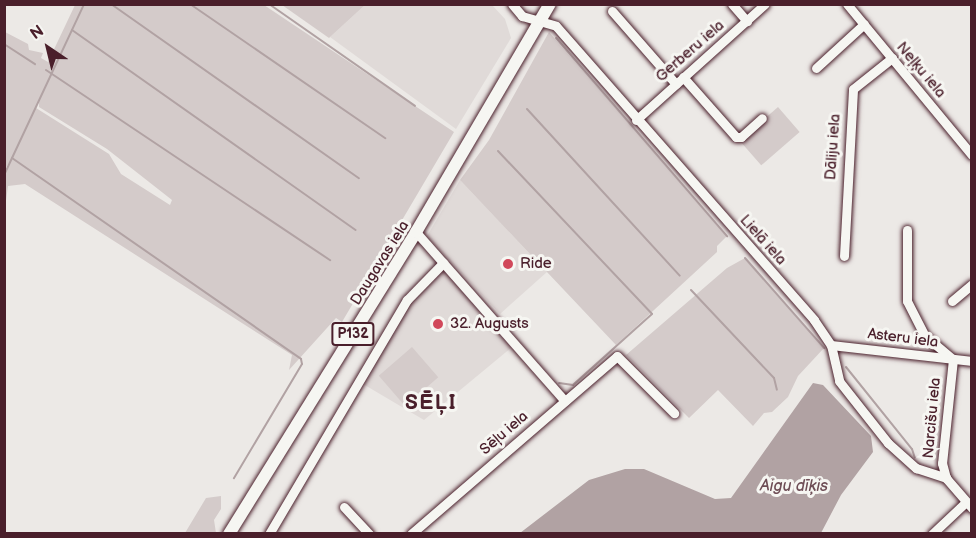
<!DOCTYPE html>
<meta charset="utf-8">
<style>
body{margin:0}
#map{position:relative;width:976px;height:538px;overflow:hidden;background:#ece9e6;font-family:"Balsamiq Sans",sans-serif}
div>[style]{position:absolute}
.built>*{inset:0;background:#e0dad8}
.green>*{inset:0;background:#d4cbca;transform-origin:0 0}
.water>*{inset:0;background:#b1a2a3}
.stream>*{height:2px;margin:-1px;padding:0 1px;transform-origin:1px;border-radius:1px;background:#b1a2a3}
.roads{filter:drop-shadow(0 0 2px #4a1f2b) drop-shadow(0 0 2px #4a1f2b)}
.minor>*{height:9px;margin:-4.5px;padding:0 4.5px;transform-origin:4.5px;border-radius:4.5px;background:#f6f6f2}
.major>*{height:12px;margin:-6px;padding:0 6px;transform-origin:6px;border-radius:6px;background:#f6f6f2}
.dots>*{width:16px;height:16px;translate:-50% -50%;box-sizing:border-box;border:3px solid #f6f6f2;border-radius:50%}
span{translate:-50% -50%;white-space:nowrap;text-align:center;line-height:1.15;-webkit-text-stroke:6px #f6f6f2;paint-order:stroke}
.shield-label span{padding:2px 4px;background:#f6f6f2;border:2px solid;border-radius:4px;-webkit-text-stroke-width:0}
.shield-label{font-size:14px;color:#4a1f2b;font-weight:700}
.street-label{font-size:15px;color:#4a1f2b}
.poi-label{font-size:15px;color:#4a1f2b}
.left{translate:0 -50%;text-align:left}
.water-label{font-size:16px;color:#6e4d55;font-style:italic}
.district-label{font-size:21px;color:#4a1f2b;font-weight:700;letter-spacing:1.5px}
.frame{position:absolute;inset:0;border:6px solid #4a1f2b;pointer-events:none}
.north{position:absolute;left:18px;top:18px;width:60px;height:60px;-webkit-text-stroke:4px #f6f6f2;paint-order:stroke;rotate:325deg;font-size:16px;font-weight:700;line-height:24px;text-align:center;color:#4a1f2b}
.north::after{content:'';display:block;margin:auto;width:21px;height:27px;background:#4a1f2b;clip-path:polygon(50% 0,100% 100%,50% 72%,0 100%)}
</style>
<div id="map">
<div class="built">
<i style="clip-path:polygon(365px 5px,492px 5px,505px 19px,511px 38px,456px 129px,330px 37px)"></i>
<i style="clip-path:polygon(460px 180px,547px 272px,500px 314px,427px 236px)"></i>
<i style="clip-path:polygon(443px 267px,512px 347px,424px 420px,363px 384px,410px 304px)"></i>
</div>
<div class="green">
<i style="clip-path:polygon(evenodd,75px 5px,264px 5px,454px 132px,342px 322px,336px 318px,289px 370px,292px 355px,25px 184px,8px 186px,5px 208px,5px 174px,9px 163px,5px 169px,5px 32px,28px 44px,29px 50px,43px 53px,41px 58px,48px 62px,75px 5px,39px 101px,39px 107px,107px 149px,172px 200px,170px 205px,121px 174px,109px 154px,36px 108px,39px 101px)"></i>
<i style="clip-path:polygon(282px 5px,365px 4px,365px 5px,329px 38px)"></i>
<i style="clip-path:polygon(549px 32px,727px 236px,717px 246px,717px 252px,616px 345px,460px 180px,489px 140px)"></i>
<i style="left:778px;top:107px;width:33px;height:51px;rotate:49deg"></i>
<i style="clip-path:polygon(745px 258px,824px 348px,798px 376px,788px 397px,772px 412px,764px 413px,753px 426px,718px 390px,689px 418px,626px 355px,727px 268px)"></i>
<i style="left:412px;top:347px;width:40px;height:44px;rotate:49deg"></i>
<i style="clip-path:polygon(221px 496px,221px 509px,214px 520px,216px 533px,185px 533px,206px 498px)"></i>
</div>
<div class="water">
<i style="clip-path:polygon(813px 383px,823px 385px,871px 436px,873px 452px,841px 495px,821px 533px,520px 533px,589px 480px,625px 469px,644px 469px,715px 499px,731px 498px)"></i>
</div>
<div class="stream">
<i style="left:111px;top:4px;width:303px;rotate:35.1deg"></i>
<i style="left:190px;top:4px;width:237px;rotate:34.5deg"></i>
<i style="left:269px;top:4px;width:178px;rotate:34.9deg"></i>
<i style="left:72px;top:30px;width:347px;rotate:35.2deg"></i>
<i style="left:556px;top:38px;width:262px;rotate:49.2deg"></i>
<i style="left:4px;top:44px;width:37px;rotate:33deg"></i>
<i style="left:46px;top:70px;width:342px;rotate:33.8deg"></i>
<i style="left:527px;top:109px;width:226px;rotate:47.5deg"></i>
<i style="left:498px;top:151px;width:224px;rotate:46.6deg"></i>
<i style="left:652px;top:314px;width:106px;rotate:138.1deg"></i>
<i style="left:573px;top:385px;width:14px;rotate:-172deg"></i>
<i style="left:12px;top:158px;width:352px;rotate:34.8deg"></i>
<i style="left:301px;top:359px;width:5px;rotate:79deg"></i>
<i style="left:302px;top:364px;width:133px;rotate:120.8deg"></i>
<i style="left:5px;top:173px;width:187px;rotate:-64.9deg"></i>
<i style="left:745px;top:258px;width:120px;rotate:48.7deg"></i>
<i style="left:691px;top:290px;width:121px;rotate:46.7deg"></i>
<i style="left:774px;top:378px;width:12px;rotate:76deg"></i>
<i style="left:846px;top:367px;width:105px;rotate:51.2deg"></i>
<i style="left:912px;top:449px;width:9px;rotate:72deg"></i>
</div>
<div class="roads">
<div class="minor">
<i style="left:512px;top:4px;width:16px;rotate:50deg"></i>
<i style="left:522px;top:16px;width:35px;rotate:16deg"></i>
<i style="left:556px;top:26px;width:391px;rotate:48.7deg"></i>
<i style="left:814px;top:320px;width:30px;rotate:56deg"></i>
<i style="left:831px;top:345px;width:37px;rotate:77deg"></i>
<i style="left:839px;top:381px;width:79px;rotate:51.7deg"></i>
<i style="left:888px;top:443px;width:38px;rotate:42deg"></i>
<i style="left:916px;top:468px;width:32px;rotate:18deg"></i>
<i style="left:946px;top:478px;width:40px;rotate:49deg"></i>
<i style="left:732px;top:4px;width:23px;rotate:49deg"></i>
<i style="left:847px;top:4px;width:196px;rotate:50.4deg"></i>
<i style="left:612px;top:11px;width:97px;rotate:48.8deg"></i>
<i style="left:816px;top:68px;width:65px;rotate:-42.5deg"></i>
<i style="left:683px;top:77px;width:80px;rotate:48.5deg"></i>
<i style="left:736px;top:137px;width:5px"></i>
<i style="left:741px;top:137px;width:28px;rotate:-42deg"></i>
<i style="left:636px;top:120px;width:173px;rotate:-42deg"></i>
<i style="left:907px;top:230px;width:71px;rotate:90deg"></i>
<i style="left:907px;top:301px;width:38px;rotate:63deg"></i>
<i style="left:924px;top:335px;width:38px;rotate:40deg"></i>
<i style="left:953px;top:359px;width:105px;rotate:96deg"></i>
<i style="left:942px;top:463px;width:16px;rotate:75deg"></i>
<i style="left:416px;top:232px;width:225px;rotate:48.6deg"></i>
<i style="left:844px;top:256px;width:167px;rotate:-86.9deg"></i>
<i style="left:853px;top:89px;width:50px;rotate:-38.5deg"></i>
<i style="left:952px;top:301px;width:26px;rotate:-40deg"></i>
<i style="left:831px;top:345px;width:142px;rotate:6.5deg"></i>
<i style="left:344px;top:507px;width:37px;rotate:47deg"></i>
<i style="left:269px;top:534px;width:272px;rotate:-59.5deg"></i>
<i style="left:407px;top:300px;width:52px;rotate:-45.8deg"></i>
<i style="left:411px;top:534px;width:272px;rotate:-40.8deg"></i>
<i style="left:617px;top:356px;width:81px;rotate:45deg"></i>
<i style="left:932px;top:534px;width:47px;rotate:-43.3deg"></i>
</div>
<div class="major">
<i style="left:229px;top:534px;width:355px;rotate:-58.2deg"></i>
<i style="left:416px;top:232px;width:264px;rotate:-59.6deg"></i>
</div>
</div>
<div class="dots">
<i style="left:508px;top:264px;background:#d1495b"></i>
<i style="left:438px;top:324px;background:#d1495b"></i>
</div>
<div class="shield-label">
<span style="left:353px;top:334px">P132</span>
</div>
<div class="street-label">
<span style="left:690px;top:51px;rotate:-41deg">Gerberu iela</span>
<span style="left:921px;top:70px;rotate:50deg">Neļķu iela</span>
<span style="left:833px;top:147px;rotate:-86deg">Dāliju iela</span>
<span style="left:763px;top:240px;rotate:48deg">Lielā iela</span>
<span style="left:380px;top:263px;rotate:-58deg">Daugavas iela</span>
<span style="left:903px;top:338px;rotate:7deg">Asteru iela</span>
<span style="left:932px;top:418px;rotate:-85deg">Narcišu iela</span>
<span style="left:504px;top:433px;rotate:-41deg">Sēļu iela</span>
</div>
<div class="poi-label">
<span class="left" style="left:520px;top:264px">Ride</span>
<span class="left" style="left:450px;top:324px">32. Augusts</span>
</div>
<div class="water-label">
<span style="left:794px;top:487px">Aigu dīķis</span>
</div>
<div class="district-label">
<span style="left:431px;top:403px">SĒĻI</span>
</div>
<div class="frame"></div>
<div class="north">N</div>
</div>
